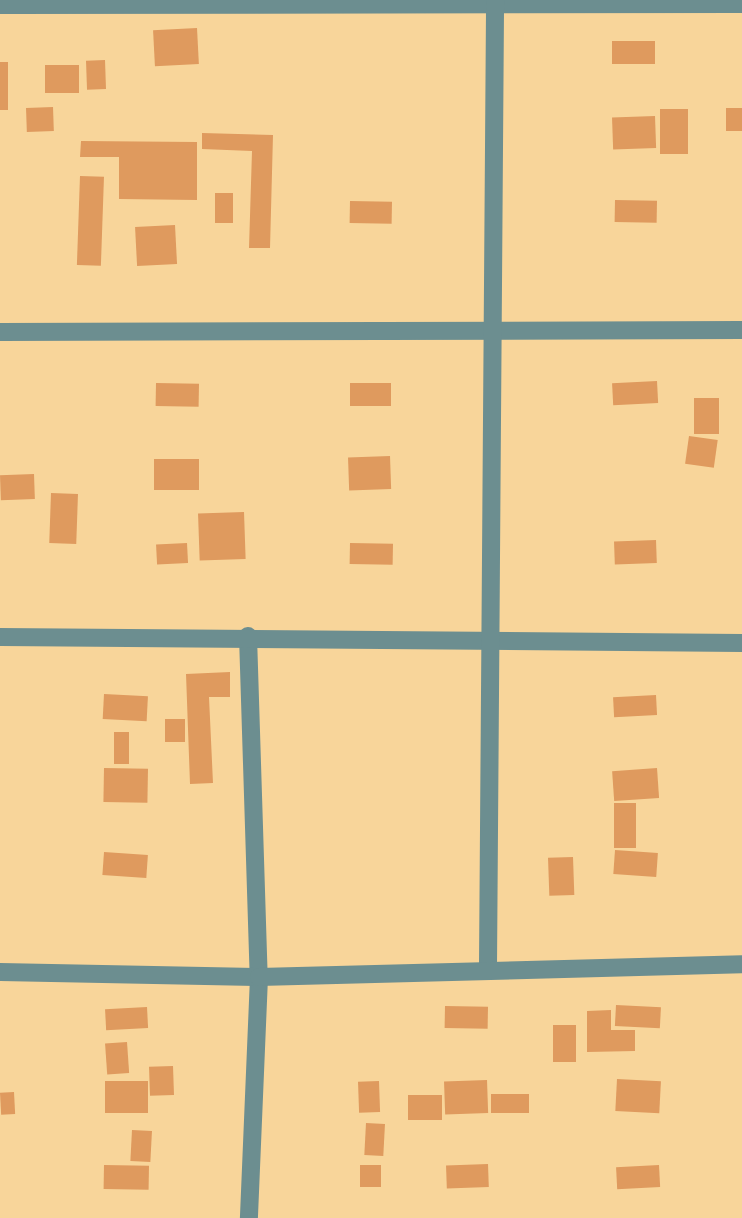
<!DOCTYPE html>
<style>
body{margin:0}
#map{position:relative;width:742px;height:1218px;overflow:hidden;background:#f8d59a;font-family:"Fira Sans Condensed",sans-serif}
div>[style]{position:absolute}
.building>*{inset:0;background:#df9a5e;transform-origin:0 0}
.minor>*{height:18px;margin:-9px;padding:0 9px;transform-origin:9px;border-radius:9px;background:#6c8e90}
span{translate:-50% -50%;white-space:nowrap;text-align:center;line-height:1.15;-webkit-text-stroke:6px #fefbf5;paint-order:stroke}
</style>
<div id="map">
<div class="building">
<i style="left:197px;top:28px;width:36px;height:44px;rotate:87deg"></i>
<i style="left:655px;top:41px;width:23px;height:43px;rotate:90deg"></i>
<i style="left:105px;top:60px;width:29px;height:19px;rotate:88deg"></i>
<i style="left:0;top:62px;width:8px;height:48px"></i>
<i style="left:45px;top:65px;width:34px;height:28px"></i>
<i style="left:53px;top:107px;width:24px;height:27px;rotate:88deg"></i>
<i style="left:726px;top:108px;width:16px;height:23px"></i>
<i style="left:660px;top:109px;width:28px;height:45px"></i>
<i style="left:655px;top:116px;width:32px;height:43px;rotate:88deg"></i>
<i style="clip-path:polygon(202px 133px,273px 135px,270px 248px,249px 248px,252px 151px,202px 149px)"></i>
<i style="clip-path:polygon(81px 141px,197px 142px,197px 200px,119px 199px,119px 157px,80px 157px)"></i>
<i style="left:80px;top:176px;width:24px;height:89px;rotate:2deg"></i>
<i style="left:215px;top:193px;width:18px;height:30px"></i>
<i style="left:615px;top:200px;width:42px;height:22px;rotate:1deg"></i>
<i style="left:350px;top:201px;width:42px;height:22px;rotate:1deg"></i>
<i style="left:175px;top:225px;width:39px;height:40px;rotate:87deg"></i>
<i style="left:657px;top:381px;width:22px;height:45px;rotate:87deg"></i>
<i style="left:156px;top:383px;width:43px;height:23px;rotate:1deg"></i>
<i style="left:391px;top:383px;width:23px;height:41px;rotate:90deg"></i>
<i style="left:694px;top:398px;width:25px;height:36px"></i>
<i style="left:689px;top:436px;width:29px;height:28px;rotate:8deg"></i>
<i style="left:390px;top:456px;width:33px;height:42px;rotate:88deg"></i>
<i style="left:154px;top:459px;width:45px;height:31px"></i>
<i style="left:34px;top:474px;width:25px;height:34px;rotate:88deg"></i>
<i style="left:51px;top:493px;width:27px;height:50px;rotate:2deg"></i>
<i style="left:244px;top:512px;width:47px;height:46px;rotate:88deg"></i>
<i style="left:656px;top:540px;width:23px;height:42px;rotate:88deg"></i>
<i style="left:187px;top:543px;width:20px;height:31px;rotate:87deg"></i>
<i style="left:350px;top:543px;width:43px;height:21px;rotate:1deg"></i>
<i style="clip-path:polygon(230px 672px,230px 697px,209px 697px,213px 783px,190px 784px,186px 674px)"></i>
<i style="left:104px;top:694px;width:44px;height:25px;rotate:3deg"></i>
<i style="left:656px;top:695px;width:20px;height:43px;rotate:87deg"></i>
<i style="left:165px;top:719px;width:20px;height:23px"></i>
<i style="left:114px;top:732px;width:15px;height:32px"></i>
<i style="left:104px;top:768px;width:44px;height:34px;rotate:1deg"></i>
<i style="left:657px;top:768px;width:30px;height:45px;rotate:86deg"></i>
<i style="left:614px;top:803px;width:22px;height:45px"></i>
<i style="left:615px;top:850px;width:43px;height:24px;rotate:4deg"></i>
<i style="left:104px;top:852px;width:44px;height:23px;rotate:4deg"></i>
<i style="left:573px;top:857px;width:38px;height:25px;rotate:88deg"></i>
<i style="left:616px;top:1005px;width:45px;height:21px;rotate:3deg"></i>
<i style="left:445px;top:1006px;width:43px;height:22px;rotate:1deg"></i>
<i style="left:147px;top:1007px;width:21px;height:42px;rotate:87deg"></i>
<i style="clip-path:polygon(611px 1010px,611px 1030px,635px 1030px,635px 1051px,587px 1052px,587px 1011px)"></i>
<i style="left:553px;top:1025px;width:23px;height:37px"></i>
<i style="left:127px;top:1042px;width:31px;height:22px;rotate:86deg"></i>
<i style="left:173px;top:1066px;width:29px;height:24px;rotate:88deg"></i>
<i style="left:617px;top:1079px;width:44px;height:32px;rotate:3deg"></i>
<i style="left:487px;top:1080px;width:33px;height:43px;rotate:88deg"></i>
<i style="left:105px;top:1081px;width:43px;height:32px"></i>
<i style="left:379px;top:1081px;width:31px;height:21px;rotate:88deg"></i>
<i style="left:14px;top:1092px;width:22px;height:14px;rotate:87deg"></i>
<i style="left:529px;top:1094px;width:19px;height:38px;rotate:90deg"></i>
<i style="left:408px;top:1095px;width:34px;height:25px"></i>
<i style="left:366px;top:1123px;width:19px;height:32px;rotate:3deg"></i>
<i style="left:132px;top:1130px;width:20px;height:31px;rotate:3deg"></i>
<i style="left:488px;top:1164px;width:23px;height:42px;rotate:88deg"></i>
<i style="left:104px;top:1165px;width:45px;height:24px;rotate:1deg"></i>
<i style="left:360px;top:1165px;width:21px;height:22px"></i>
<i style="left:659px;top:1165px;width:22px;height:43px;rotate:87deg"></i>
</div>
<div class="minor">
<i style="left:0;top:5px;width:742px;rotate:-0.08deg"></i>
<i style="left:0;top:332px;width:742px;rotate:-0.15deg"></i>
<i style="left:248px;top:636px;width:341px;rotate:88.2deg"></i>
<i style="left:259px;top:977px;width:241px;rotate:92.4deg"></i>
<i style="left:0;top:637px;width:742px;rotate:0.46deg"></i>
<i style="left:488px;top:966px;width:966px;rotate:-89.58deg"></i>
<i style="left:0;top:972px;width:259px;rotate:1.1deg"></i>
<i style="left:259px;top:977px;width:483px;rotate:-1.5deg"></i>
</div>
</div>
